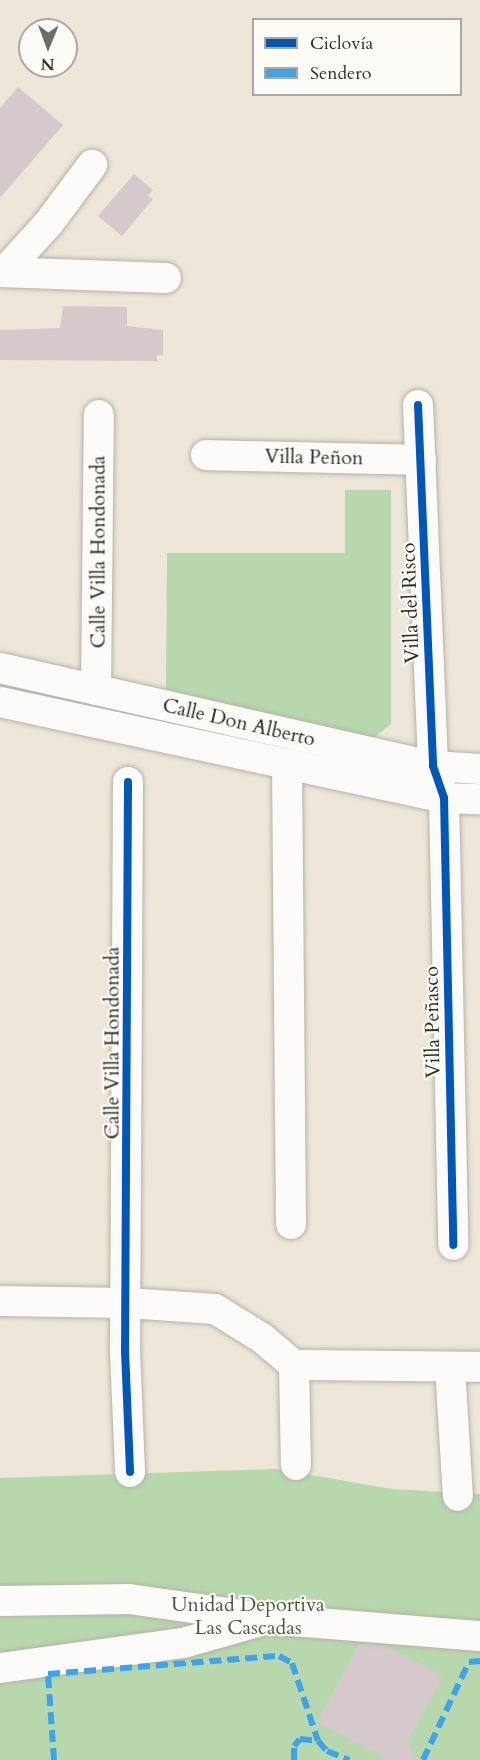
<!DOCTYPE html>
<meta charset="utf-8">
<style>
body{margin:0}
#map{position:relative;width:480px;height:1760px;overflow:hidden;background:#ede6d9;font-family:Cardo,serif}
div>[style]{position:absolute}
.green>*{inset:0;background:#b6d8ac}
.building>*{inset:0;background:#d6c9cc}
.roads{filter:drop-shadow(0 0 2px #b7b2aa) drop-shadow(0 0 2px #b7b2aa)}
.minor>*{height:30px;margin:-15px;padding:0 15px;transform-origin:15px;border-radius:15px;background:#fcfbf9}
.quiet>*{height:6px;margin-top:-3px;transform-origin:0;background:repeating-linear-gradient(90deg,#3ea3eb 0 12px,transparent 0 18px)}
.cycleway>*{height:8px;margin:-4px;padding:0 4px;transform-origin:4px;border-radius:4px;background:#0057b8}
span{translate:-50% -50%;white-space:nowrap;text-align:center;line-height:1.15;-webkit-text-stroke:4.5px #fdfcf7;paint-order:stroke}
.street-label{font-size:20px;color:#2b2b2b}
.park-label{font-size:20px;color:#475c47}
.legend{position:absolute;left:252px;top:18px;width:210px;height:78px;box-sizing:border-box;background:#fdfcf7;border:2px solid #a9a8a5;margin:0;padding:8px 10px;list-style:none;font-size:18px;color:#2b2b2b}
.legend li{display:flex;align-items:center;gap:12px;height:30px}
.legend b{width:30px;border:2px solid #a9a8a5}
.north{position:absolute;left:18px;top:18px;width:60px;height:60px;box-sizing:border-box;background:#fdfcf7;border:2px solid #a9a8a5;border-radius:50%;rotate:181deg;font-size:16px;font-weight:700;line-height:24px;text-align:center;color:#2b2b2b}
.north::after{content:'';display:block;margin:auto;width:21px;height:27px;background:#6f6c68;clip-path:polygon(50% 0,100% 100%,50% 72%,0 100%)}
</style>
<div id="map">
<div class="green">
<i style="clip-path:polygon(345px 490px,391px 490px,391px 724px,371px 740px,166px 689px,167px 553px,345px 553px)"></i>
<i style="clip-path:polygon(275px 1469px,392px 1489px,480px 1494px,480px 1760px,0 1760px,0 1478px)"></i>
</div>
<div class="building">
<i style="clip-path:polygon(18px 87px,63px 125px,0 198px,0 108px)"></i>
<i style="clip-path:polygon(134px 174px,153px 190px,148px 196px,153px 199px,122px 236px,98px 216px)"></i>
<i style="clip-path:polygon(63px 306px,127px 307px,127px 326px,163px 330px,163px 355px,157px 355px,157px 361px,0 360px,0 330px,60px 328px)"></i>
<i style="clip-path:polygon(359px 1644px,386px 1646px,443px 1676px,408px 1741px,415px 1760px,388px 1760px,317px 1722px)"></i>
</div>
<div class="roads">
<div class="minor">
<i style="left:6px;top:270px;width:62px;rotate:-47.6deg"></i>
<i style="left:48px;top:224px;width:74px;rotate:-53.3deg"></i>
<i style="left:0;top:272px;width:166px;rotate:2.1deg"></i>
<i style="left:418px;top:405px;width:361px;rotate:87.6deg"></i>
<i style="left:433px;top:766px;width:34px;rotate:71deg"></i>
<i style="left:444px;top:798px;width:447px;rotate:88.8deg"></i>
<i style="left:206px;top:455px;width:215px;rotate:1.3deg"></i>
<i style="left:0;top:668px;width:444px;rotate:12.8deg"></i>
<i style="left:433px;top:766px;width:47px;rotate:3.7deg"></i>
<i style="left:96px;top:690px;width:275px;rotate:-89.4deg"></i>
<i style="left:0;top:702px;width:454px;rotate:12.2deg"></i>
<i style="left:444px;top:798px;width:36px;rotate:2deg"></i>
<i style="left:287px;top:764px;width:460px;rotate:89.5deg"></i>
<i style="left:128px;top:782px;width:569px;rotate:90.3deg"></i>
<i style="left:125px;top:1351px;width:121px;rotate:87.6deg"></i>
<i style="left:0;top:1301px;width:127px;rotate:0.9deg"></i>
<i style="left:127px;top:1303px;width:88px;rotate:3.9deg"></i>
<i style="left:215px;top:1309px;width:55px;rotate:31.7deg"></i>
<i style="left:262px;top:1338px;width:42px;rotate:40.2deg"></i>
<i style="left:294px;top:1365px;width:186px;rotate:0.6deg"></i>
<i style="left:294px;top:1365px;width:100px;rotate:88.9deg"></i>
<i style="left:450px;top:1367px;width:129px;rotate:86.5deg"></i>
<i style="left:0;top:1601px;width:129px;rotate:-0.9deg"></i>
<i style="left:129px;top:1599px;width:134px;rotate:8.1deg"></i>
<i style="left:0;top:1668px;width:185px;rotate:-7.8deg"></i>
<i style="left:183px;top:1643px;width:88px;rotate:-15.8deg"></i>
<i style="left:268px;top:1619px;width:213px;rotate:4.6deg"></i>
</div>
</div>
<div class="quiet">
<i style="left:54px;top:1760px;width:86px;rotate:-94deg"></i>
<i style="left:48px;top:1674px;width:232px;rotate:-4.5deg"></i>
<i style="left:279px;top:1656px;width:15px;rotate:28deg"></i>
<i style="left:292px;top:1663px;width:82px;rotate:71.6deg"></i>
<i style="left:318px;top:1741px;width:13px;rotate:48deg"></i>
<i style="left:327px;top:1751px;width:24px;rotate:22deg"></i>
<i style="left:294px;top:1760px;width:14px;rotate:-90deg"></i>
<i style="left:294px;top:1746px;width:9px;rotate:-49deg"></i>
<i style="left:300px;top:1739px;width:18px;rotate:6deg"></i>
<i style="left:423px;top:1760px;width:108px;rotate:-64.9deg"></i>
<i style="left:469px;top:1662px;width:11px;rotate:-5deg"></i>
</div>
<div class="cycleway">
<i style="left:418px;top:405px;width:361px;rotate:87.6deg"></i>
<i style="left:433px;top:766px;width:34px;rotate:71deg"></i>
<i style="left:444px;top:798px;width:447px;rotate:88.8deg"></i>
<i style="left:128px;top:782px;width:569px;rotate:90.3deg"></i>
<i style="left:125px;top:1351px;width:121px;rotate:87.6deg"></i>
</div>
<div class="street-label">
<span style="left:314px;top:457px;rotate:1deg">Villa Peñon</span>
<span style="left:98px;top:552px;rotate:-90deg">Calle Villa Hondonada</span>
<span style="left:410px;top:603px;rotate:-92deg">Villa del Risco</span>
<span style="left:239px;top:722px;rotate:13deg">Calle Don Alberto</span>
<span style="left:432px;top:1022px;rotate:-91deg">Villa Peñasco</span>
<span style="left:112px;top:1043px;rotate:-90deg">Calle Villa Hondonada</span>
</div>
<div class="park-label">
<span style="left:248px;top:1616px">Unidad Deportiva<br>Las Cascadas</span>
</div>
<ul class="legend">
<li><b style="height:8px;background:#0057b8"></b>Ciclovía</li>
<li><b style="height:8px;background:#3ea3eb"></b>Sendero</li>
</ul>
<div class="north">N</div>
</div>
